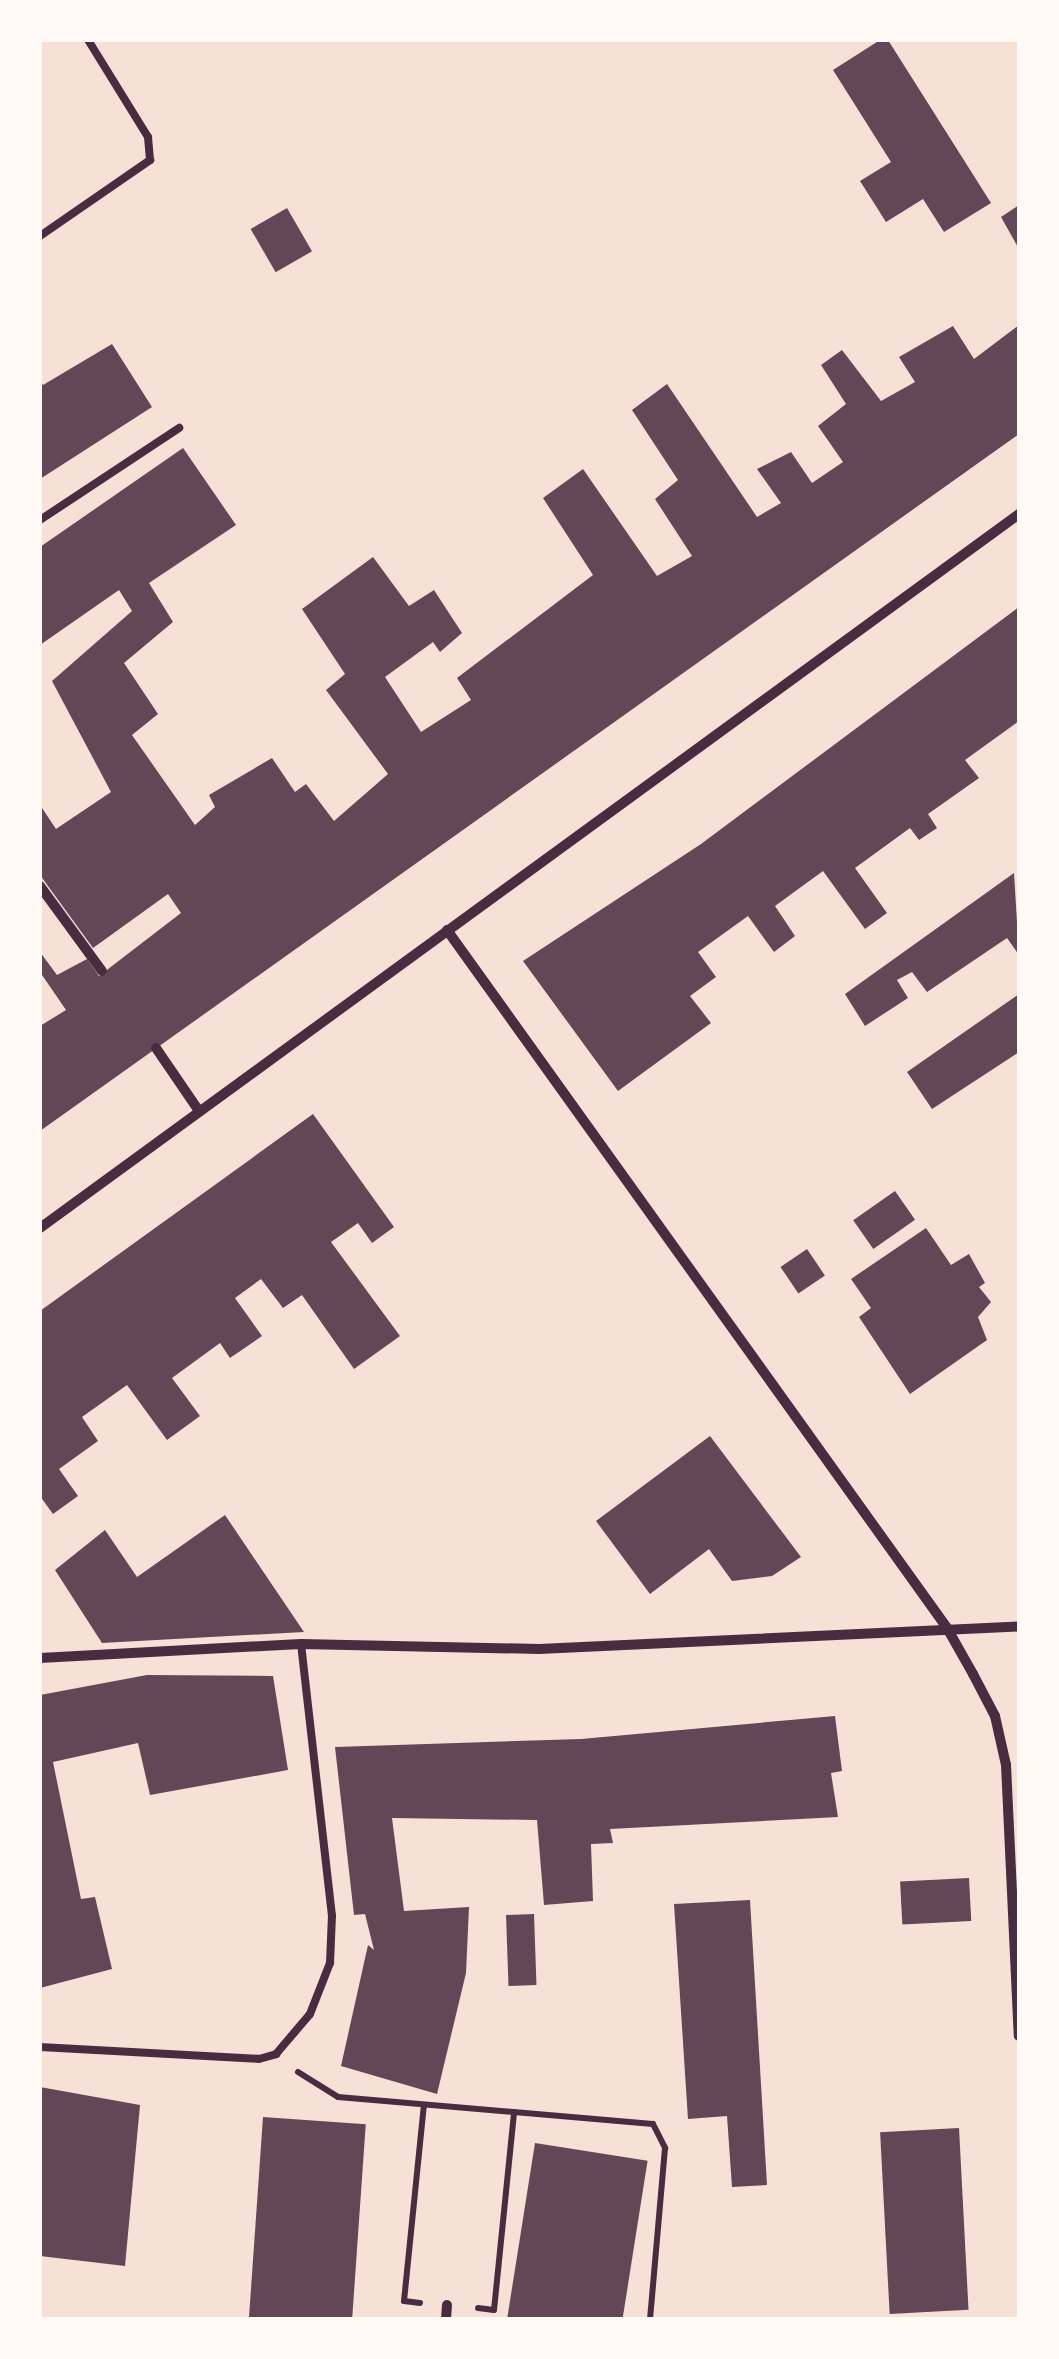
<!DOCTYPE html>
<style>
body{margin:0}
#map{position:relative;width:1059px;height:2359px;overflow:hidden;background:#f7e1d7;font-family:Overpass,sans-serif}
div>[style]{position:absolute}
.building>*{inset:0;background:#644757;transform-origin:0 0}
.path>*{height:6px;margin:-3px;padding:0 3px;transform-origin:3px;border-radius:3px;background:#4a2c40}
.service>*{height:8px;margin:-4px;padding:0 4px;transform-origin:4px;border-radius:4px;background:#4a2c40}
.minor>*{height:10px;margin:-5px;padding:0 5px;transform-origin:5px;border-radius:5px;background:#4a2c40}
span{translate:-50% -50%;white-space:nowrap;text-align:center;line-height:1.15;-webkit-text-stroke:8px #fffaf5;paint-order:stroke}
.frame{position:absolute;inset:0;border:42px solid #fffaf5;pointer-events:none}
</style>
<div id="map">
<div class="building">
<i style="clip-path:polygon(880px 40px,888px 40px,991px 203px,944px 232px,923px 199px,886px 222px,860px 181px,891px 162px,833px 70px)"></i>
<i style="clip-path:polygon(1019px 205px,1019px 249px,1001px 217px)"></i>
<i style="left:287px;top:208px;width:50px;height:42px;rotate:60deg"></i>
<i style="clip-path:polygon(1019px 325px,1019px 434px,40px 1131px,40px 1026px,66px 1010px,40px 972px,40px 952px,57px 975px,87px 959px,99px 976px,181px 913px,168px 894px,93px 948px,40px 875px,40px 805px,56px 829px,111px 792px,52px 681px,132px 611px,119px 590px,40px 645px,40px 547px,183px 448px,236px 525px,149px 583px,173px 622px,124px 663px,158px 714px,132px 735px,195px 825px,215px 807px,209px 795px,272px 758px,295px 792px,306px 784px,334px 821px,388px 774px,326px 690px,345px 674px,302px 609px,373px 557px,409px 606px,434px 590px,462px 633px,440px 652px,433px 642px,385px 677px,421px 732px,471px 700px,457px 678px,593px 575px,543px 498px,583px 469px,657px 576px,692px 556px,655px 499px,678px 480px,632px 410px,667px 384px,757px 517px,781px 503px,757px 469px,791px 452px,812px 483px,843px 462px,818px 426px,846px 404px,821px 365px,842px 350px,881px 401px,915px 382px,899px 357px,953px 326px,974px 359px)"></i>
<i style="clip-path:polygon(112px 344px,152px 407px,40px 479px,40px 381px,43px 385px)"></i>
<i style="clip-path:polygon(1019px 607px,1019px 721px,965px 760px,979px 778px,928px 814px,937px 828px,919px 840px,910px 828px,855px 868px,887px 913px,865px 929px,823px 871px,775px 906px,795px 936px,774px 952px,748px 916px,698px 952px,716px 977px,690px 996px,711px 1023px,618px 1091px,523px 961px,701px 844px)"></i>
<i style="clip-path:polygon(1014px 873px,1019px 955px,1007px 938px,927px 992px,912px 972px,897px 980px,908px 998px,865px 1026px,845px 994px)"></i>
<i style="clip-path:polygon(1019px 994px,1019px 1052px,932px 1109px,907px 1072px)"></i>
<i style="clip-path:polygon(313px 1114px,394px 1227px,372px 1243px,358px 1223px,331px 1242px,400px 1336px,354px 1369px,302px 1295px,283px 1308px,261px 1279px,235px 1298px,262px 1336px,230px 1358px,220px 1343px,172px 1378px,200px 1416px,167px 1440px,127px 1385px,82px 1417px,98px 1441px,59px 1469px,78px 1496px,53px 1514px,40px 1496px,40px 1311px)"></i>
<i style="left:895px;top:1191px;width:35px;height:51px;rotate:55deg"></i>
<i style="clip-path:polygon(926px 1228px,951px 1265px,969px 1254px,985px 1283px,979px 1287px,991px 1302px,978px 1317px,987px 1340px,910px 1394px,859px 1317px,871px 1308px,851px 1279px)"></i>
<i style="left:807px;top:1249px;width:32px;height:32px;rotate:56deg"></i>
<i style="clip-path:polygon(710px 1436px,801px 1557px,772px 1576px,732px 1581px,709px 1549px,650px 1594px,596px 1521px)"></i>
<i style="clip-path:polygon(225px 1515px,304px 1632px,102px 1643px,55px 1570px,105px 1530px,137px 1577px)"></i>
<i style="clip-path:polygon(147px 1675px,273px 1676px,288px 1770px,150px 1795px,138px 1743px,53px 1762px,81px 1899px,95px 1897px,112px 1969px,40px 1988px,40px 1695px)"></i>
<i style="clip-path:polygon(835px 1716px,842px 1771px,831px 1773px,838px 1817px,610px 1829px,613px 1843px,591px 1844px,593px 1901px,544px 1905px,537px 1820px,392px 1818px,404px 1911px,469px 1907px,466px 1973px,437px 2094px,341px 2066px,368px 1945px,374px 1950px,365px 1914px,354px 1915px,335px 1747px,581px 1739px)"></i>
<i style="left:969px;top:1878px;width:43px;height:69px;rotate:87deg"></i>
<i style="clip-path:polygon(750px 1900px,767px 2185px,732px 2187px,727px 2116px,688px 2119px,674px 1904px)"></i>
<i style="left:534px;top:1914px;width:71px;height:28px;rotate:88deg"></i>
<i style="clip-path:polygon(40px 2087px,140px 2105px,125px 2266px,40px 2256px)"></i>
<i style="left:263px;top:2117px;width:103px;height:203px;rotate:4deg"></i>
<i style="left:959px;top:2128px;width:182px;height:79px;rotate:87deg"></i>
<i style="left:535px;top:2143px;width:114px;height:177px;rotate:9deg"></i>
</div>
<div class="path">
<i style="left:298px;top:2072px;width:47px;rotate:32deg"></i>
<i style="left:338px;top:2097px;width:316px;rotate:4.9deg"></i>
<i style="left:653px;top:2124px;width:27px;rotate:63deg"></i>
<i style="left:665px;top:2148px;width:172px;rotate:95deg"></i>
<i style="left:420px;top:2303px;width:16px;rotate:-173deg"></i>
<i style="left:404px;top:2301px;width:197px;rotate:-84.2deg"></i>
<i style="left:478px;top:2308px;width:16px;rotate:7deg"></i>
<i style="left:494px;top:2310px;width:199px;rotate:-84.2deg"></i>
</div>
<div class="service">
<i style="left:40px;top:236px;width:134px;rotate:-34.6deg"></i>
<i style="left:150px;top:160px;width:23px;rotate:-95deg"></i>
<i style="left:148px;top:137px;width:114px;rotate:-121.7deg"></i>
<i style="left:40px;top:520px;width:167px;rotate:-33.5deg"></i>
<i style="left:40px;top:2047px;width:219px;rotate:3.1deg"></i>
<i style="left:259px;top:2059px;width:18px;rotate:-16deg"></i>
<i style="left:276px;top:2054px;width:52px;rotate:-49.6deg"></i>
<i style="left:310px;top:2014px;width:55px;rotate:-68.6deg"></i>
<i style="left:330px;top:1963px;width:47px;rotate:-87.6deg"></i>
<i style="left:332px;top:1916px;width:274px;rotate:-96.5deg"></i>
</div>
<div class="minor">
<i style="left:40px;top:886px;width:105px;rotate:53.9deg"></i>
<i style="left:447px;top:930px;width:859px;rotate:54.38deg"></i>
<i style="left:947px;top:1628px;width:53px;rotate:60.5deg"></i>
<i style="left:973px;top:1674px;width:47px;rotate:62.4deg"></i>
<i style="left:995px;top:1716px;width:50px;rotate:77.3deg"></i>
<i style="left:1006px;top:1765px;width:271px;rotate:87.3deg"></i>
<i style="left:156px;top:1048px;width:76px;rotate:55.7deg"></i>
<i style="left:40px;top:1228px;width:1212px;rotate:-36.1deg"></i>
<i style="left:40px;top:1658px;width:261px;rotate:-3.1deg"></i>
<i style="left:301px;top:1644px;width:238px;rotate:1.2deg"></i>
<i style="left:539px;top:1649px;width:481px;rotate:-2.7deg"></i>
<i style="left:446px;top:2319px;width:14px;rotate:-86deg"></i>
</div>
<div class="frame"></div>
</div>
